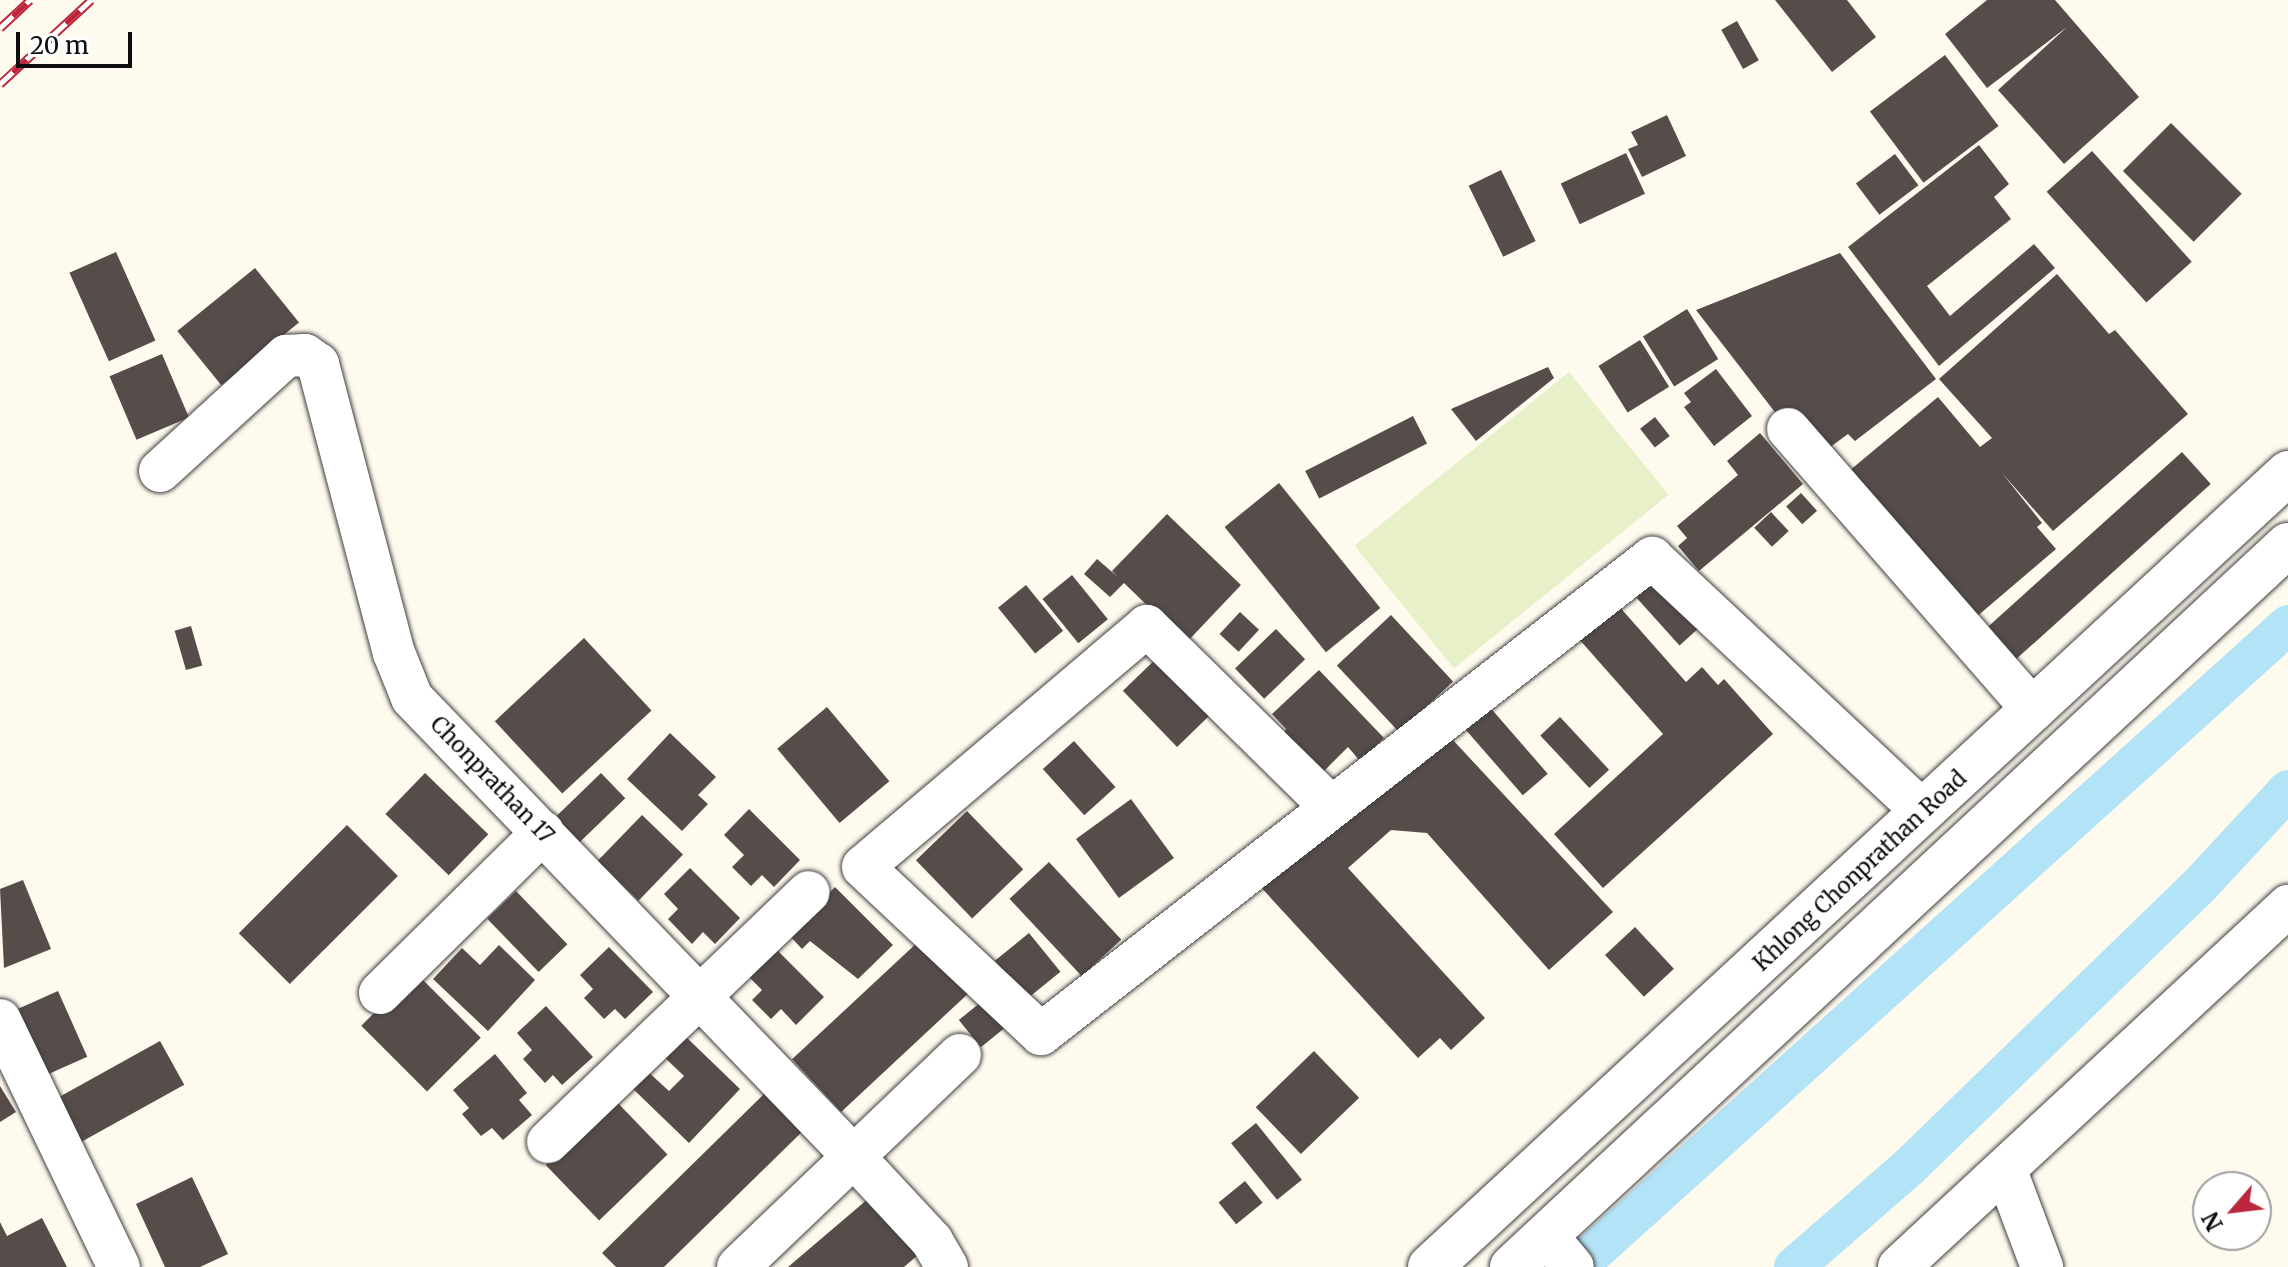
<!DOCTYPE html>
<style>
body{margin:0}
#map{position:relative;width:2288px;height:1267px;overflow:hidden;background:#fffaee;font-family:Merriweather,serif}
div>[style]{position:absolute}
.pitch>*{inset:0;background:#e7f0c9;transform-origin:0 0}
.canal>*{height:40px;margin:-20px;padding:0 20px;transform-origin:20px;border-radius:20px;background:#b3e3f6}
.building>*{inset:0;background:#564d4a;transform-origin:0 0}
.roads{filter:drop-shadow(0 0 2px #404040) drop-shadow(0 0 2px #404040)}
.minor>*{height:42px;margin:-21px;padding:0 21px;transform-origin:21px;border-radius:21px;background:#fff}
.tertiary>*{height:44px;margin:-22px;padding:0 22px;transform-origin:22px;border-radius:22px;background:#fff}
.rail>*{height:9px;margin-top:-4.5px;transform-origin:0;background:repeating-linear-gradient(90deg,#fff 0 18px,#bc263c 0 36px);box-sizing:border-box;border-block:2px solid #bc263c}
span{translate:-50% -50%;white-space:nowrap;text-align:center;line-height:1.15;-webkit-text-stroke:8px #fff;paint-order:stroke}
.street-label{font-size:22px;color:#0d0d0d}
.north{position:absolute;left:2192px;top:1171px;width:80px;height:80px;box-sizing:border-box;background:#fff;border:2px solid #9e9e9e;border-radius:50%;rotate:242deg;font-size:22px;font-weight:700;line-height:32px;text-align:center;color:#0d0d0d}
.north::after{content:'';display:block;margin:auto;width:28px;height:36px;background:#bc263c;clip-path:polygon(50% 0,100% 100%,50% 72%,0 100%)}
.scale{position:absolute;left:16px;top:32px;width:116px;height:36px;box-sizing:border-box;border:4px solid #0d0d0d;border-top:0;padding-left:10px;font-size:24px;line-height:28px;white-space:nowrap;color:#0d0d0d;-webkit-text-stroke:6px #fff;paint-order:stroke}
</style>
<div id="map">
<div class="pitch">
<i style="left:1569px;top:372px;width:158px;height:276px;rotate:51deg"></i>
</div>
<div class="canal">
<i style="left:1577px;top:1267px;width:958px;rotate:-42.08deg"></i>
<i style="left:1794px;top:1267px;width:152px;rotate:-41deg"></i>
<i style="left:1909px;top:1167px;width:405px;rotate:-44.1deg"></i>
<i style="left:2200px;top:885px;width:129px;rotate:-47.2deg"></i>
</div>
<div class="building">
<i style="clip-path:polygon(1775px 0,1847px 0,1876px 37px,1832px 72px)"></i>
<i style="clip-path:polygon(1987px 0,2055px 0,2139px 97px,2064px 164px,1998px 90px,2067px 27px,1987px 88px,1945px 34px)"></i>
<i style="left:1737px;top:21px;width:45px;height:18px;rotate:61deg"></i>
<i style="left:1945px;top:55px;width:89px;height:94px;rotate:53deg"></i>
<i style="clip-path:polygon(1667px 115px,1686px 156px,1642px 177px,1628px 149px,1638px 145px,1631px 132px)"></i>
<i style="left:2171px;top:123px;width:100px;height:68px;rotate:45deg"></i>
<i style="clip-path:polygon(1979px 145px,2009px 184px,1994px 197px,2011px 219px,1927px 286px,1950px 316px,2034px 244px,2055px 268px,1939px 366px,1848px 247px)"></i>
<i style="left:2092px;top:151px;width:149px;height:61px;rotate:48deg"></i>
<i style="left:1626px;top:153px;width:45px;height:72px;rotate:65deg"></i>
<i style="left:1895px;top:154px;width:39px;height:49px;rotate:53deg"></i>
<i style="left:1501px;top:170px;width:79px;height:36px;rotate:64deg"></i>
<i style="left:116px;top:252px;width:97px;height:51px;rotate:66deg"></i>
<i style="clip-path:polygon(1840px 253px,1936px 379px,1855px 441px,1848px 434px,1822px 453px,1788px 429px,1696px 310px)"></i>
<i style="left:255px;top:268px;width:70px;height:100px;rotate:51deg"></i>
<i style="clip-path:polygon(2057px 274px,2109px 334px,2115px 330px,2188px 414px,2053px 531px,2002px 473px,2042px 523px,2037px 527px,2056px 549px,1968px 624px,1843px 476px,1938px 397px,1980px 447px,1992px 438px,1939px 379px)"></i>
<i style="left:1687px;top:309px;width:59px;height:52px;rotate:58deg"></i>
<i style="left:1640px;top:340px;width:55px;height:49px;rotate:58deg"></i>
<i style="left:162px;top:354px;width:69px;height:57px;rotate:67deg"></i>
<i style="clip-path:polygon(1548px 367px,1554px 378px,1476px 441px,1451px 409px)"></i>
<i style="clip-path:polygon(1716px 369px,1752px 416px,1714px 446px,1684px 407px,1691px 402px,1684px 393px)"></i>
<i style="left:1413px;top:416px;width:31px;height:121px;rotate:63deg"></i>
<i style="left:1655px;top:417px;width:24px;height:19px;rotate:52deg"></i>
<i style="clip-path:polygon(1760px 433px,1803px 484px,1699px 571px,1678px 546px,1687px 538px,1677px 526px,1738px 475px,1727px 461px)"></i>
<i style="left:2182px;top:452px;width:43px;height:270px;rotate:48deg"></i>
<i style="left:1279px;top:483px;width:161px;height:70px;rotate:51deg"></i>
<i style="left:1801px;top:493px;width:24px;height:20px;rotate:48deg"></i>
<i style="left:1771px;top:512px;width:26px;height:23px;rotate:47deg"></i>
<i style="clip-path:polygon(1167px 514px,1241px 585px,1186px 643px,1124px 583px,1110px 597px,1084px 574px,1097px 559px,1118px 577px,1112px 571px)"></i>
<i style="left:1656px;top:567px;width:74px;height:35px;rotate:48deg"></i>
<i style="left:1072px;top:575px;width:57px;height:38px;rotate:51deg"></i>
<i style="left:1026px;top:585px;width:59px;height:36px;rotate:51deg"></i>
<i style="clip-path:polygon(1617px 604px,1686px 682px,1702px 667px,1718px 685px,1724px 679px,1773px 734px,1603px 888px,1554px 834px,1663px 734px,1578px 638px)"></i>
<i style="left:1240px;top:612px;width:26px;height:30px;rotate:43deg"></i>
<i style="left:1391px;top:615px;width:91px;height:74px;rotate:47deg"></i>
<i style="left:191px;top:626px;width:41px;height:17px;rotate:74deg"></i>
<i style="left:1276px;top:629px;width:42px;height:57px;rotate:46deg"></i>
<i style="left:584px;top:638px;width:99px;height:122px;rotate:47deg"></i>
<i style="left:1161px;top:654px;width:78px;height:53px;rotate:46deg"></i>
<i style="clip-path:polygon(1319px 670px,1384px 738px,1360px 761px,1348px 747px,1321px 774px,1283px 734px,1286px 729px,1272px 714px)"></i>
<i style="left:1488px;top:705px;width:91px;height:33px;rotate:49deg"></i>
<i style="left:827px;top:707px;width:97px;height:65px;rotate:50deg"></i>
<i style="left:1560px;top:717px;width:72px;height:27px;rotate:47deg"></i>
<i style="clip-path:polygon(670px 733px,716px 777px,698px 795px,708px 804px,682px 831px,627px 779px)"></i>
<i style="clip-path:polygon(1452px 739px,1613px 912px,1549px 970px,1427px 833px,1391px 830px,1348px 868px,1485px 1018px,1451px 1050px,1440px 1038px,1418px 1058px,1257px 883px)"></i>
<i style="left:1074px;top:741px;width:62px;height:42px;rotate:48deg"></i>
<i style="left:425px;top:773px;width:88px;height:57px;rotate:44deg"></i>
<i style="left:601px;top:773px;width:35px;height:65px;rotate:46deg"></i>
<i style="left:1131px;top:799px;width:73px;height:68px;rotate:54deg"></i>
<i style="clip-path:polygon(749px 809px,800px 860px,774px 887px,762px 875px,751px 886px,732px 867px,744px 855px,724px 835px)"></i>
<i style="left:967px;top:811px;width:81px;height:71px;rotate:46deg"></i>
<i style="left:642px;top:815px;width:57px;height:64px;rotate:44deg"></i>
<i style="left:347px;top:825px;width:72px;height:153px;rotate:45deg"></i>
<i style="left:1049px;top:862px;width:106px;height:54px;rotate:47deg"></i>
<i style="clip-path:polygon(690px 868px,740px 918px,715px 944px,703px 932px,692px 944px,668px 919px,678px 909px,664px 894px)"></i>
<i style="clip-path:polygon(23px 880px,51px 949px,4px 968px,0 889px)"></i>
<i style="clip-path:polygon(835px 887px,893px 945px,858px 979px,810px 941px,802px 949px,788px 934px)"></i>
<i style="left:516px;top:891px;width:74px;height:40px;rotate:46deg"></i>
<i style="left:1635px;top:927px;width:57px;height:41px;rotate:47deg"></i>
<i style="left:1029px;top:933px;width:50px;height:44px;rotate:51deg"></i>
<i style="left:920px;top:940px;width:72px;height:175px;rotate:47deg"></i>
<i style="clip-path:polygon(499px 945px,535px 980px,488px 1031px,433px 979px,462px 948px,480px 965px)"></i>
<i style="clip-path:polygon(609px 947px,653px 992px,625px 1019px,615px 1009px,604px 1019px,584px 998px,593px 989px,580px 975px)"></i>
<i style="clip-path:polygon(775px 948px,824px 997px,796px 1025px,781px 1009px,771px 1019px,752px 1000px,762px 990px,748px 976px)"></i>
<i style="left:415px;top:972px;width:93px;height:76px;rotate:45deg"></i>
<i style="left:58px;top:991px;width:72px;height:51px;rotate:66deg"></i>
<i style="left:986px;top:998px;width:35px;height:35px;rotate:51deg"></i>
<i style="clip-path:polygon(546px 1006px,593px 1057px,562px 1085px,553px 1075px,545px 1083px,523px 1059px,532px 1050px,517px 1033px)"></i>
<i style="clip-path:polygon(684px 1035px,740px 1089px,689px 1143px,630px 1086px,645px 1069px,669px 1091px,684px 1076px,663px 1056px)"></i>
<i style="left:160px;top:1041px;width:50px;height:121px;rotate:61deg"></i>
<i style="left:1314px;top:1051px;width:65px;height:81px;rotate:46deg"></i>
<i style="clip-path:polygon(495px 1054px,527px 1093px,519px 1100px,532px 1115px,503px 1140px,492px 1128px,481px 1136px,462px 1114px,469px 1108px,453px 1090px)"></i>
<i style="clip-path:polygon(0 1086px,16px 1112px,0 1122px)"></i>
<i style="clip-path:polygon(770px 1088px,808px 1126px,664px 1267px,616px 1267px,602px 1253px)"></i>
<i style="left:614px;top:1099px;width:77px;height:95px;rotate:46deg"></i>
<i style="left:1256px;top:1123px;width:73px;height:32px;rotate:51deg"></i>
<i style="clip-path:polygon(192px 1177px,228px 1254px,200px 1267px,165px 1267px,136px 1204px)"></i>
<i style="left:1245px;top:1181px;width:28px;height:34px;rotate:51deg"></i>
<i style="clip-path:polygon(869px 1198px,918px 1255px,904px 1267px,788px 1267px)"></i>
<i style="clip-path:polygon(42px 1218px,67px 1267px,0 1267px,0 1222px,7px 1236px)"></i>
</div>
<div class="roads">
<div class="minor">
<i style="left:1788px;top:429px;width:373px;rotate:48.9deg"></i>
<i style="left:160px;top:471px;width:171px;rotate:-42.4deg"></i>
<i style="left:286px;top:356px;width:19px;rotate:-3deg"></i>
<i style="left:305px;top:355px;width:16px;rotate:35deg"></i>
<i style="left:318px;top:364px;width:299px;rotate:75.3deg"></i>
<i style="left:394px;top:653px;width:48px;rotate:68.2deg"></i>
<i style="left:412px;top:698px;width:637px;rotate:46.08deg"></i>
<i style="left:854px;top:1157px;width:115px;rotate:47.1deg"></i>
<i style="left:932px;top:1241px;width:30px;rotate:60deg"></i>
<i style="left:1330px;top:806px;width:257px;rotate:-135.5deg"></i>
<i style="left:1147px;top:626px;width:372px;rotate:139.7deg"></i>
<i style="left:863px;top:867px;width:244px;rotate:43.2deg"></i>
<i style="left:1041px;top:1034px;width:775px;rotate:-37.92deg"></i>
<i style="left:1652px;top:558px;width:371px;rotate:43.1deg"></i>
<i style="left:380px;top:993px;width:229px;rotate:-44.6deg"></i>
<i style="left:0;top:1020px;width:274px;rotate:64.3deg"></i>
<i style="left:548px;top:1142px;width:361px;rotate:-43.8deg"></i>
<i style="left:2006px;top:1171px;width:103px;rotate:69.4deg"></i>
<i style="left:1547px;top:1236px;width:40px;rotate:50deg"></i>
<i style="left:738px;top:1267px;width:307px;rotate:-43.7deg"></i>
<i style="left:1899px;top:1267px;width:531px;rotate:-42.86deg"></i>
</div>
<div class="tertiary">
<i style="left:1430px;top:1267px;width:1169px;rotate:-42.78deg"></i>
<i style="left:1512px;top:1267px;width:1060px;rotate:-42.94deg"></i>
</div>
</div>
<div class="rail">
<i style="left:0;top:28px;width:41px;rotate:-43deg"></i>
<i style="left:0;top:84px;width:124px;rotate:-42.7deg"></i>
</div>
<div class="street-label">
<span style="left:492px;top:780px;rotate:46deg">Chonprathan 17</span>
<span style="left:1860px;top:871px;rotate:-43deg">Khlong Chonprathan Road</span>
</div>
<div class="north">N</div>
<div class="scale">20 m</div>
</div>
